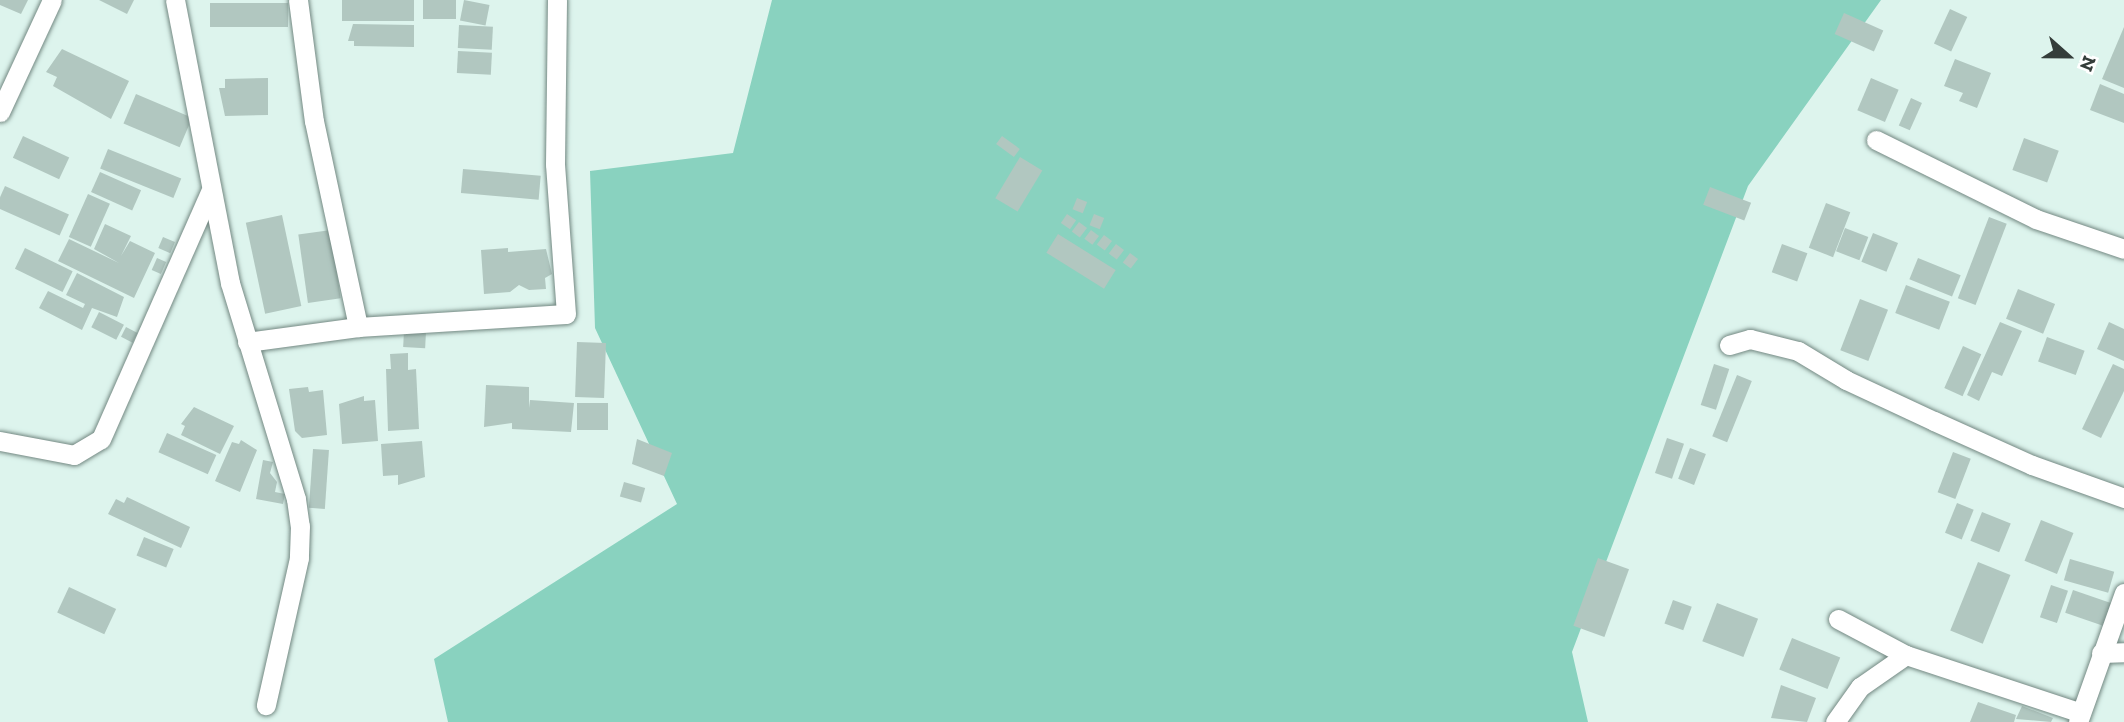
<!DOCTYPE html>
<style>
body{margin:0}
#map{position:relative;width:2124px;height:722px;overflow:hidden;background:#ddf4ed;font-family:"Zilla Slab",serif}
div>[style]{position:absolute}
.green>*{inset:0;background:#89d2bf}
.building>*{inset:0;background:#b1c7c0;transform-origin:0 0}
.roads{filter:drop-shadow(0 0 2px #738882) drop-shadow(0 0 2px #738882)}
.minor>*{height:19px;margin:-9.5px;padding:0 9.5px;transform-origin:9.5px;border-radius:9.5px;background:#fff}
span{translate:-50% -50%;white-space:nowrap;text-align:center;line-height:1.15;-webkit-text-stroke:5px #fff;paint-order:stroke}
.north{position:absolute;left:2033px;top:21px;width:70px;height:70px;-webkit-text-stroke:5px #fff;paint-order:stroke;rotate:111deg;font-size:19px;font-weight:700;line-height:28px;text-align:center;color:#343d3a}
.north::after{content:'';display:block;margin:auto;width:24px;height:32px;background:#343d3a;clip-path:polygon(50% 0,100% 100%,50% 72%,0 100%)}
</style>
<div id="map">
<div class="green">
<i style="clip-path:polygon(772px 0,1881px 0,1748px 186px,1572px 652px,1588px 722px,448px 722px,434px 659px,677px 504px,595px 328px,590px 171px,733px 153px)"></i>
</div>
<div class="building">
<i style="clip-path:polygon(0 0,28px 0,21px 14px,0 5px)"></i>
<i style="clip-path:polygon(99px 0,134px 0,127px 14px)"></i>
<i style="left:342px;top:0;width:72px;height:21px"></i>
<i style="left:423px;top:0;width:33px;height:19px"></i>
<i style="left:464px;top:0;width:26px;height:21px;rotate:11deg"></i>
<i style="left:210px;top:3px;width:78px;height:24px"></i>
<i style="left:1950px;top:9px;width:19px;height:38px;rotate:25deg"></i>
<i style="left:1844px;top:13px;width:43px;height:23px;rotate:24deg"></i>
<i style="clip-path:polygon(353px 24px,414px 25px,414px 47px,354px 46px,354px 41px,348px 41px)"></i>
<i style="left:459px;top:25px;width:34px;height:23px;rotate:3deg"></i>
<i style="clip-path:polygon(2124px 27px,2124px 88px,2102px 79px)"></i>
<i style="clip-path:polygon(62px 49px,129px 81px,111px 119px,53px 86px,57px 77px,46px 72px)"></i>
<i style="left:458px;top:51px;width:34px;height:22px;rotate:3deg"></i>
<i style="clip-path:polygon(1955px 59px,1991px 73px,1977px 108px,1959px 101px,1963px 93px,1944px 86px)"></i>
<i style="clip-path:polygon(268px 78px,268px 115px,225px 116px,219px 88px,225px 88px,225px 79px)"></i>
<i style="left:1871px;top:78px;width:30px;height:35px;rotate:23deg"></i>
<i style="clip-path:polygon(2100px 84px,2124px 94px,2124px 123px,2090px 110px)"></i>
<i style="left:136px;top:94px;width:61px;height:32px;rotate:23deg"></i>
<i style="left:1911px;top:98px;width:12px;height:30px;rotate:24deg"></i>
<i style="left:23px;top:136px;width:51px;height:24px;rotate:25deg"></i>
<i style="left:1002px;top:136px;width:22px;height:10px;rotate:36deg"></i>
<i style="left:2024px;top:138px;width:37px;height:34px;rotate:20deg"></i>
<i style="left:108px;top:149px;width:79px;height:21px;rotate:22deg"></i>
<i style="left:1020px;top:157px;width:26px;height:48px;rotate:31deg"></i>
<i style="left:463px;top:169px;width:78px;height:24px;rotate:5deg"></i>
<i style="left:100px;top:172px;width:45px;height:22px;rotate:24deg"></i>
<i style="left:5px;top:186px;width:70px;height:23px;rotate:24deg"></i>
<i style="left:1710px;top:187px;width:44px;height:19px;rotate:21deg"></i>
<i style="left:88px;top:194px;width:24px;height:47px;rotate:24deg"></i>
<i style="left:1077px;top:198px;width:11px;height:12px;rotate:22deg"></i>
<i style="left:1826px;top:203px;width:26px;height:48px;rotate:21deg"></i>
<i style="left:1067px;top:214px;width:11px;height:11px;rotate:34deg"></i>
<i style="left:1094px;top:214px;width:11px;height:12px;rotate:22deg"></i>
<i style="left:282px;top:215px;width:93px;height:37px;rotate:78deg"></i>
<i style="left:1989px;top:217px;width:19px;height:87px;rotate:21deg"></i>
<i style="left:1079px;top:222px;width:10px;height:12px;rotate:37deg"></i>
<i style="clip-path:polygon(105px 224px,131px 236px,121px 256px,130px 241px,155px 253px,134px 298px,58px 261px,69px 239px,119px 263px,94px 249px)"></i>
<i style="left:1845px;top:228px;width:25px;height:25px;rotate:21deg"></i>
<i style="left:331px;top:230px;width:69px;height:33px;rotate:82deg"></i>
<i style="left:1091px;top:230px;width:10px;height:11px;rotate:37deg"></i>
<i style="left:1873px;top:233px;width:27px;height:31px;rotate:22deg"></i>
<i style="left:1058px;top:234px;width:68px;height:22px;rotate:32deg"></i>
<i style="left:1104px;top:235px;width:10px;height:12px;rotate:37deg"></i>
<i style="left:163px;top:237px;width:13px;height:12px;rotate:23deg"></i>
<i style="left:1116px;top:244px;width:10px;height:12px;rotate:37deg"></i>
<i style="left:1782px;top:244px;width:27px;height:30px;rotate:20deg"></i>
<i style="left:25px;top:248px;width:53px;height:23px;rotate:26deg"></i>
<i style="clip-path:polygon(508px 248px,508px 252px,546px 249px,552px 274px,545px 278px,546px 289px,529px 290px,519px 285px,510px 292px,484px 294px,481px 250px)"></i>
<i style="left:1130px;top:253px;width:10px;height:12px;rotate:37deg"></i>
<i style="left:157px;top:258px;width:10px;height:13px;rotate:24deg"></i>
<i style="left:1918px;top:258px;width:46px;height:23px;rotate:22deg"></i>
<i style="clip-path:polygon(77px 273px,124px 297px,117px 317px,92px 308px,82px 330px,39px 308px,48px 291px,83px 308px,85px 304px,66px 295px)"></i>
<i style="left:1906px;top:285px;width:47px;height:30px;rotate:21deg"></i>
<i style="left:2018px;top:289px;width:40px;height:32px;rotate:22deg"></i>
<i style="left:1860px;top:299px;width:30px;height:55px;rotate:21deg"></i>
<i style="left:99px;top:312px;width:28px;height:17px;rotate:27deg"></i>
<i style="clip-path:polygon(2000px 322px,2022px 331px,2002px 376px,1992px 372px,1979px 401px,1967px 395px)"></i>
<i style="clip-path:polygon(2109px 322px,2124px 329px,2124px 361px,2097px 349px)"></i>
<i style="left:126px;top:327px;width:13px;height:11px;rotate:27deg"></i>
<i style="left:404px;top:331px;width:22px;height:16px;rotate:3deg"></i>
<i style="left:2047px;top:337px;width:40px;height:26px;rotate:20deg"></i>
<i style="left:577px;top:342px;width:29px;height:55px;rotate:2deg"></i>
<i style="left:1963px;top:346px;width:20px;height:46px;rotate:24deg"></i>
<i style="clip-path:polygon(408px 353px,408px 370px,416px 369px,419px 429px,388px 431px,386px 369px,391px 369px,390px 354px)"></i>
<i style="left:1714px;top:364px;width:16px;height:43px;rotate:18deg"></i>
<i style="clip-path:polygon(2113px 364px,2124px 369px,2124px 391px,2101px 438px,2082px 429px)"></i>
<i style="left:1737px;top:375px;width:16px;height:66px;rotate:22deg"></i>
<i style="clip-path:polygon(486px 385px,529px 387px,529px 408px,530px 400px,574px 403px,571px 432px,512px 429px,512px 423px,484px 427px)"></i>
<i style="clip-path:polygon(308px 387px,309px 392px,323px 390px,327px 435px,302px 438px,295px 431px,289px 389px)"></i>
<i style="clip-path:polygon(364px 396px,364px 401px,375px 400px,378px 441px,342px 444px,339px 404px)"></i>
<i style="left:577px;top:403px;width:31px;height:27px"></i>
<i style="clip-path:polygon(194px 407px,234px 426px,220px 454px,181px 435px,185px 426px,181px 424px)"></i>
<i style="left:167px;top:433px;width:54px;height:21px;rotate:24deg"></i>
<i style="left:1667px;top:438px;width:18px;height:37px;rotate:19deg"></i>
<i style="clip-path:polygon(637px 439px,672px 453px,664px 476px,632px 464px)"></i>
<i style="clip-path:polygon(241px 440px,257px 450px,240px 492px,215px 481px,232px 442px,239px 444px)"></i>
<i style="clip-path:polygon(422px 441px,425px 477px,398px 485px,398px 475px,383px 476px,381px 444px)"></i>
<i style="left:1690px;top:448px;width:17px;height:33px;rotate:21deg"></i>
<i style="left:313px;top:449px;width:16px;height:59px;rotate:4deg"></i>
<i style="left:1953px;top:452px;width:19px;height:43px;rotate:21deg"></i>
<i style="clip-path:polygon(263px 460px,273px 462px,270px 473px,277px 482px,275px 492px,285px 494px,283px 504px,256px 499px)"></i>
<i style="left:624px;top:482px;width:22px;height:15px;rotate:16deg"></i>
<i style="clip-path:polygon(127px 497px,190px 527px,181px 548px,108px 514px,116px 499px,124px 503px)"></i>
<i style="left:1957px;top:503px;width:18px;height:32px;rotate:22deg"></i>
<i style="left:1982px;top:512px;width:31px;height:31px;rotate:22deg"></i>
<i style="left:2041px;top:520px;width:35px;height:44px;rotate:22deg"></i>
<i style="left:144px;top:537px;width:32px;height:20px;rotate:22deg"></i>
<i style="left:1598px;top:558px;width:33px;height:72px;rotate:20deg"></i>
<i style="left:2070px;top:559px;width:46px;height:22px;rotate:16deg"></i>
<i style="left:1978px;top:562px;width:35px;height:74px;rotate:22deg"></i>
<i style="left:2051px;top:585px;width:18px;height:34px;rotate:19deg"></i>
<i style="left:69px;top:587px;width:52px;height:28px;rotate:25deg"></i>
<i style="left:2073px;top:590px;width:40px;height:24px;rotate:19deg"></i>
<i style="left:1673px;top:600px;width:20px;height:25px;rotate:20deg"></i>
<i style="left:1717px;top:603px;width:44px;height:41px;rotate:21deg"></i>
<i style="left:1792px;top:638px;width:52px;height:34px;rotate:22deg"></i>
<i style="clip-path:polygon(1781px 685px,1816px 698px,1807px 722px,1771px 718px)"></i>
<i style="clip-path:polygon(1978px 702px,2016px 715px,2014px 722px,1970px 722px)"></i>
<i style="clip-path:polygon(2022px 706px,2053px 718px,2051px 722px,2016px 719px)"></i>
</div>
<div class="roads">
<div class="minor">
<i style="left:175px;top:0;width:288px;rotate:79deg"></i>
<i style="left:230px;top:283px;width:226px;rotate:73deg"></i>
<i style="left:296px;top:499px;width:27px;rotate:82deg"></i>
<i style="left:300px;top:526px;width:32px;rotate:92deg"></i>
<i style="left:299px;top:558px;width:151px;rotate:102.7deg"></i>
<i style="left:298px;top:0;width:122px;rotate:82.5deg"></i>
<i style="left:314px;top:121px;width:211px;rotate:77.9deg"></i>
<i style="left:0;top:112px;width:123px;rotate:-65.1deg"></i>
<i style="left:1876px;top:140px;width:178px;rotate:26.3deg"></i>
<i style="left:2036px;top:219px;width:93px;rotate:18.8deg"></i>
<i style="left:247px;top:342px;width:112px;rotate:-7.7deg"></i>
<i style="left:358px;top:327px;width:208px;rotate:-3.6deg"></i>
<i style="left:566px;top:314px;width:150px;rotate:-94.2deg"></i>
<i style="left:555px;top:164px;width:164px;rotate:-89.3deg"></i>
<i style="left:1729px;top:345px;width:22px;rotate:-16deg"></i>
<i style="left:1750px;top:339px;width:49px;rotate:14deg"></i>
<i style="left:1798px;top:351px;width:56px;rotate:31.1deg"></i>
<i style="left:1846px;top:380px;width:97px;rotate:25deg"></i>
<i style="left:1934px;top:421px;width:107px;rotate:24.2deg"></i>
<i style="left:2032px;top:465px;width:98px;rotate:19.7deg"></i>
<i style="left:0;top:441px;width:75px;rotate:10.7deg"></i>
<i style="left:74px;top:455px;width:31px;rotate:-31deg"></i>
<i style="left:101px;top:439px;width:270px;rotate:-66.2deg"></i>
<i style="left:1838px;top:619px;width:77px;rotate:27.9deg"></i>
<i style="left:1906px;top:655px;width:184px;rotate:18.3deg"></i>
<i style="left:2101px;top:653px;width:23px;rotate:-2deg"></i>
<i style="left:1835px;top:722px;width:43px;rotate:-54.5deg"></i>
<i style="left:1860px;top:687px;width:56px;rotate:-34.8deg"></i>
<i style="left:2078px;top:722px;width:137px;rotate:-70.4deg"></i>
</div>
</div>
<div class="north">N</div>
</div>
